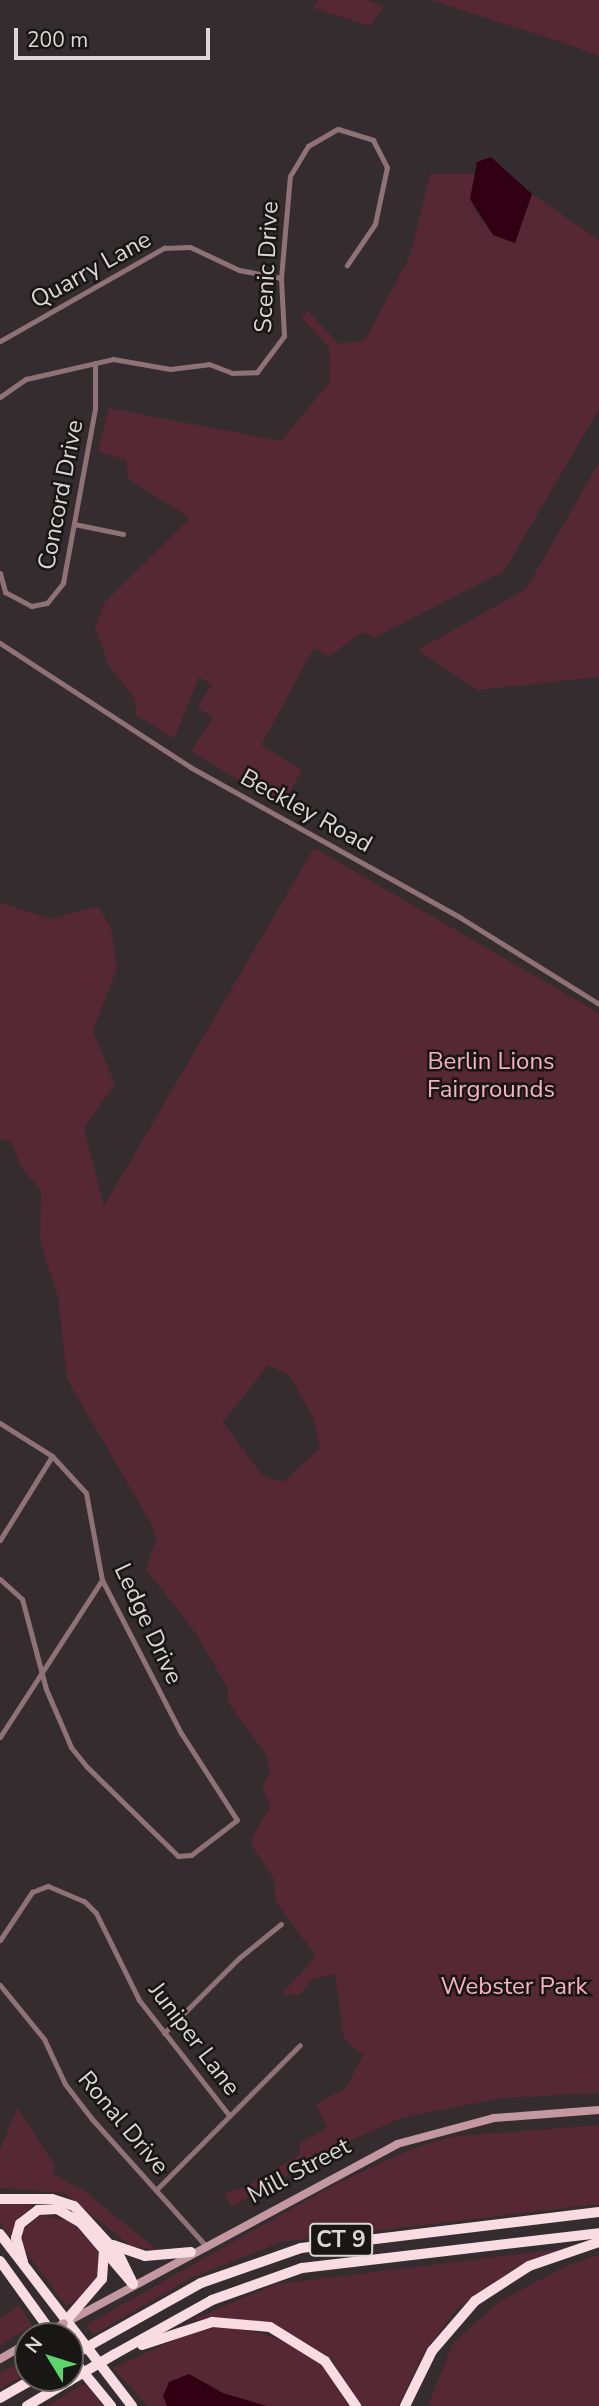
<!DOCTYPE html>
<style>
body{margin:0}
#map{position:relative;width:599px;height:2406px;overflow:hidden;background:#342c2e;font-family:"Nunito Sans",sans-serif}
div>[style]{position:absolute}
.green>*{inset:0;background:#562835}
.water>*{inset:0;background:#310113}
.street>*{height:5px;margin:-2.5px;padding:0 2.5px;transform-origin:2.5px;border-radius:2.5px;background:#8e7278}
.secondary>*{height:8px;margin:-4px;padding:0 4px;transform-origin:4px;border-radius:4px;background:#c498a1}
.highway>*{height:10px;margin:-5px;padding:0 5px;transform-origin:5px;border-radius:5px;background:#f8dce2}
.secondary-bridge>*{height:8px;margin:-4px;padding:0 4px;transform-origin:4px;border-radius:4px;background:#c498a1}
.highway-bridge>*{height:10px;margin:-5px;padding:0 5px;transform-origin:5px;border-radius:5px;background:#f8dce2}
span{translate:-50% -50%;white-space:nowrap;text-align:center;line-height:1.15;-webkit-text-stroke:5px #191616;paint-order:stroke}
.shield-label span{padding:2px 5px;background:#191616;border:2px solid;border-radius:5px;-webkit-text-stroke-width:0}
.shield-label{font-size:23px;color:#dbd6d7;font-weight:700}
.street-label{font-size:24px;color:#dbd6d7}
.park-label{font-size:24px;color:#f9b0c0}
.north{position:absolute;left:14px;top:2322px;width:70px;height:70px;box-sizing:border-box;background:#191616;border:2px solid #676363;border-radius:50%;rotate:308deg;font-size:19px;font-weight:700;line-height:28px;text-align:center;color:#dbd6d7}
.north::after{content:'';display:block;margin:auto;width:24px;height:32px;background:#5dd56d;clip-path:polygon(50% 0,100% 100%,50% 72%,0 100%)}
.scale{position:absolute;left:14px;top:28px;width:196px;height:32px;box-sizing:border-box;border:4px solid #dbd6d7;border-top:0;padding-left:9px;font-size:21px;line-height:24px;white-space:nowrap;color:#dbd6d7;-webkit-text-stroke:5px #191616;paint-order:stroke}
</style>
<div id="map">
<div class="green">
<i style="clip-path:polygon(319px 0,367px 0,384px 6px,370px 26px,313px 8px)"></i>
<i style="clip-path:polygon(431px 0,599px 0,599px 56px,563px 43px)"></i>
<i style="clip-path:polygon(430px 174px,476px 174px,470px 199px,480px 220px,515px 243px,532px 194px,599px 240px,599px 409px,504px 571px,374px 638px,363px 632px,329px 656px,314px 648px,261px 745px,302px 770px,281px 806px,191px 751px,213px 717px,197px 708px,212px 685px,199px 677px,174px 739px,136px 715px,135px 699px,109px 666px,95px 627px,104px 603px,190px 518px,128px 479px,126px 460px,98px 452px,109px 408px,281px 441px,330px 382px,329px 347px,301px 317px,308px 311px,339px 344px,365px 340px,410px 256px)"></i>
<i style="clip-path:polygon(599px 463px,599px 677px,477px 690px,418px 650px,526px 589px)"></i>
<i style="clip-path:polygon(evenodd,314px 848px,599px 1013px,599px 2093px,503px 2098px,404px 2117px,342px 2144px,232px 2207px,224px 2193px,248px 2186px,300px 2154px,300px 2143px,327px 2128px,316px 2104px,346px 2088px,363px 2055px,344px 2039px,335px 1974px,312px 1979px,300px 1994px,281px 1995px,316px 1956px,275px 1901px,274px 1879px,252px 1846px,252px 1837px,271px 1806px,262px 1786px,270px 1774px,267px 1756px,228px 1702px,228px 1689px,197px 1635px,146px 1569px,156px 1539px,151px 1523px,67px 1379px,58px 1297px,40px 1241px,41px 1190px,23px 1170px,11px 1142px,0 1139px,0 903px,51px 919px,98px 906px,111px 928px,117px 968px,93px 1031px,115px 1084px,84px 1128px,104px 1206px,314px 848px,268px 1365px,289px 1375px,313px 1417px,320px 1448px,283px 1482px,261px 1474px,223px 1422px,268px 1365px)"></i>
<i style="clip-path:polygon(18px 2108px,55px 2166px,53px 2174px,86px 2192px,157px 2250px,131px 2246px,64px 2193px,0 2188px,0 2149px)"></i>
<i style="clip-path:polygon(599px 2125px,599px 2204px,281px 2242px,191px 2278px,93px 2335px,86px 2325px,334px 2185px,407px 2151px,449px 2137px)"></i>
<i style="clip-path:polygon(0 2203px,33px 2204px,9px 2236px,0 2223px)"></i>
<i style="clip-path:polygon(41px 2215px,72px 2221px,101px 2254px,101px 2273px,86px 2294px,66px 2306px,23px 2248px,23px 2230px)"></i>
<i style="clip-path:polygon(568px 2248px,515px 2268px,456px 2310px,422px 2356px,398px 2406px,361px 2406px,331px 2358px,269px 2322px,192px 2320px,276px 2284px)"></i>
<i style="clip-path:polygon(599px 2255px,599px 2406px,428px 2406px,453px 2343px,500px 2301px,566px 2266px)"></i>
<i style="clip-path:polygon(19px 2305px,32px 2326px,0 2345px,0 2319px)"></i>
<i style="clip-path:polygon(234px 2326px,292px 2343px,325px 2368px,348px 2406px,148px 2406px,113px 2368px,197px 2330px)"></i>
<i style="clip-path:polygon(28px 2358px,28px 2373px,0 2389px,0 2373px)"></i>
<i style="clip-path:polygon(86px 2383px,103px 2406px,47px 2406px)"></i>
</div>
<div class="water">
<i style="clip-path:polygon(491px 157px,532px 194px,515px 243px,493px 235px,470px 199px,477px 162px)"></i>
<i style="clip-path:polygon(189px 2374px,223px 2393px,267px 2406px,167px 2406px,163px 2396px,169px 2382px)"></i>
</div>
<div class="street">
<i style="left:0;top:341px;width:189px;rotate:-29.6deg"></i>
<i style="left:164px;top:248px;width:26px;rotate:-2deg"></i>
<i style="left:190px;top:247px;width:54px;rotate:25.1deg"></i>
<i style="left:239px;top:270px;width:43px;rotate:10.8deg"></i>
<i style="left:0;top:397px;width:32px;rotate:-35deg"></i>
<i style="left:26px;top:379px;width:89px;rotate:-12.9deg"></i>
<i style="left:113px;top:359px;width:58px;rotate:10deg"></i>
<i style="left:170px;top:369px;width:39px;rotate:-7deg"></i>
<i style="left:209px;top:364px;width:25px;rotate:21deg"></i>
<i style="left:232px;top:373px;width:25px;rotate:-2deg"></i>
<i style="left:257px;top:372px;width:45px;rotate:-53.1deg"></i>
<i style="left:284px;top:336px;width:58px;rotate:-93deg"></i>
<i style="left:281px;top:278px;width:102px;rotate:-85deg"></i>
<i style="left:290px;top:176px;width:35px;rotate:-59deg"></i>
<i style="left:308px;top:146px;width:34px;rotate:-30deg"></i>
<i style="left:338px;top:129px;width:37px;rotate:17deg"></i>
<i style="left:373px;top:140px;width:30px;rotate:63deg"></i>
<i style="left:387px;top:167px;width:58px;rotate:101.9deg"></i>
<i style="left:375px;top:224px;width:50px;rotate:124.3deg"></i>
<i style="left:74px;top:524px;width:50px;rotate:11.5deg"></i>
<i style="left:0;top:573px;width:20px;rotate:75deg"></i>
<i style="left:5px;top:592px;width:30px;rotate:28deg"></i>
<i style="left:31px;top:606px;width:16px;rotate:-11deg"></i>
<i style="left:47px;top:603px;width:26px;rotate:-51deg"></i>
<i style="left:63px;top:583px;width:178px;rotate:-79.6deg"></i>
<i style="left:95px;top:408px;width:45px;rotate:-90deg"></i>
<i style="left:0;top:643px;width:227px;rotate:33.1deg"></i>
<i style="left:190px;top:767px;width:310px;rotate:29.1deg"></i>
<i style="left:461px;top:918px;width:163px;rotate:31.9deg"></i>
<i style="left:0;top:1423px;width:62px;rotate:32.4deg"></i>
<i style="left:52px;top:1456px;width:50px;rotate:47.4deg"></i>
<i style="left:86px;top:1493px;width:88px;rotate:79.6deg"></i>
<i style="left:102px;top:1580px;width:172px;rotate:62.7deg"></i>
<i style="left:181px;top:1733px;width:103px;rotate:57.2deg"></i>
<i style="left:237px;top:1820px;width:58px;rotate:142.7deg"></i>
<i style="left:191px;top:1855px;width:13px;rotate:176deg"></i>
<i style="left:178px;top:1856px;width:127px;rotate:-135.6deg"></i>
<i style="left:87px;top:1767px;width:26px;rotate:-129deg"></i>
<i style="left:71px;top:1747px;width:63px;rotate:-113.3deg"></i>
<i style="left:46px;top:1689px;width:93px;rotate:-104.9deg"></i>
<i style="left:22px;top:1599px;width:30px;rotate:-138deg"></i>
<i style="left:0;top:1540px;width:99px;rotate:-58.2deg"></i>
<i style="left:0;top:1737px;width:187px;rotate:-57deg"></i>
<i style="left:0;top:1940px;width:58px;rotate:-56.3deg"></i>
<i style="left:32px;top:1892px;width:17px;rotate:-21deg"></i>
<i style="left:48px;top:1886px;width:39px;rotate:23deg"></i>
<i style="left:84px;top:1901px;width:17px;rotate:45deg"></i>
<i style="left:96px;top:1913px;width:97px;rotate:63.7deg"></i>
<i style="left:139px;top:2000px;width:146px;rotate:52deg"></i>
<i style="left:0;top:1985px;width:70px;rotate:50.8deg"></i>
<i style="left:44px;top:2039px;width:50px;rotate:65deg"></i>
<i style="left:65px;top:2084px;width:44px;rotate:52.4deg"></i>
<i style="left:92px;top:2119px;width:168px;rotate:48.1deg"></i>
<i style="left:164px;top:2033px;width:106px;rotate:-45deg"></i>
<i style="left:239px;top:1958px;width:54px;rotate:-39deg"></i>
<i style="left:156px;top:2190px;width:204px;rotate:-45.2deg"></i>
</div>
<div class="secondary">
<i style="left:67px;top:2322px;width:375px;rotate:-28.3deg"></i>
<i style="left:397px;top:2144px;width:100px;rotate:-15deg"></i>
<i style="left:494px;top:2118px;width:105px;rotate:-4.4deg"></i>
<i style="left:0;top:2359px;width:32px;rotate:-30deg"></i>
</div>
<div class="highway">
<i style="left:0;top:2199px;width:52px"></i>
<i style="left:52px;top:2199px;width:23px;rotate:18deg"></i>
<i style="left:74px;top:2206px;width:67px;rotate:47.4deg"></i>
<i style="left:119px;top:2255px;width:32px;rotate:64deg"></i>
<i style="left:0;top:2234px;width:217px;rotate:52.5deg"></i>
<i style="left:113px;top:2245px;width:34px;rotate:19deg"></i>
<i style="left:145px;top:2256px;width:46px;rotate:-5deg"></i>
<i style="left:0;top:2261px;width:92px;rotate:54.2deg"></i>
<i style="left:23px;top:2262px;width:25px;rotate:-106deg"></i>
<i style="left:16px;top:2238px;width:15px;rotate:-74deg"></i>
<i style="left:20px;top:2224px;width:23px;rotate:-38deg"></i>
<i style="left:38px;top:2210px;width:19px;rotate:-3deg"></i>
<i style="left:57px;top:2209px;width:28px;rotate:30deg"></i>
<i style="left:81px;top:2223px;width:80px;rotate:49.6deg"></i>
<i style="left:64px;top:2323px;width:58px;rotate:-49.2deg"></i>
<i style="left:102px;top:2279px;width:28px;rotate:-86deg"></i>
<i style="left:103px;top:2338px;width:112px;rotate:-29.3deg"></i>
<i style="left:201px;top:2283px;width:106px;rotate:-19.3deg"></i>
<i style="left:301px;top:2248px;width:300px;rotate:-6.9deg"></i>
<i style="left:142px;top:2345px;width:74px;rotate:-18.2deg"></i>
<i style="left:212px;top:2322px;width:58px;rotate:4.9deg"></i>
<i style="left:270px;top:2327px;width:65px;rotate:31.7deg"></i>
<i style="left:325px;top:2361px;width:55px;rotate:55.4deg"></i>
<i style="left:115px;top:2354px;width:111px;rotate:-29.1deg"></i>
<i style="left:212px;top:2300px;width:96px;rotate:-19.6deg"></i>
<i style="left:302px;top:2268px;width:299px;rotate:-6.7deg"></i>
<i style="left:70px;top:2356px;width:65px;rotate:50.6deg"></i>
<i style="left:0;top:2398px;width:40px;rotate:-29.7deg"></i>
<i style="left:27px;top:2406px;width:49px;rotate:-30.8deg"></i>
<i style="left:405px;top:2406px;width:61px;rotate:-63.9deg"></i>
<i style="left:432px;top:2351px;width:66px;rotate:-49.3deg"></i>
<i style="left:475px;top:2301px;width:64px;rotate:-32.9deg"></i>
<i style="left:529px;top:2266px;width:74px;rotate:-18.9deg"></i>
</div>
<div class="secondary-bridge">
<i style="left:41px;top:2336px;width:26px;rotate:-29deg"></i>
</div>
<div class="highway-bridge">
<i style="left:70px;top:2357px;width:38px;rotate:-30deg"></i>
<i style="left:69px;top:2381px;width:53px;rotate:-30.4deg"></i>
</div>
<div class="shield-label">
<span style="left:341px;top:2240px">CT 9</span>
</div>
<div class="street-label">
<span style="left:267px;top:267px;rotate:-87deg">Scenic Drive</span>
<span style="left:91px;top:270px;rotate:-29deg">Quarry Lane</span>
<span style="left:61px;top:495px;rotate:-79deg">Concord Drive</span>
<span style="left:306px;top:811px;rotate:29deg">Beckley Road</span>
<span style="left:148px;top:1624px;rotate:65deg">Ledge Drive</span>
<span style="left:194px;top:2039px;rotate:53deg">Juniper Lane</span>
<span style="left:123px;top:2123px;rotate:50deg">Ronal Drive</span>
<span style="left:299px;top:2171px;rotate:-28deg">Mill Street</span>
</div>
<div class="park-label">
<span style="left:491px;top:1076px">Berlin Lions<br>Fairgrounds</span>
<span style="left:514px;top:1987px">Webster Park</span>
</div>
<div class="north">N</div>
<div class="scale">200 m</div>
</div>
